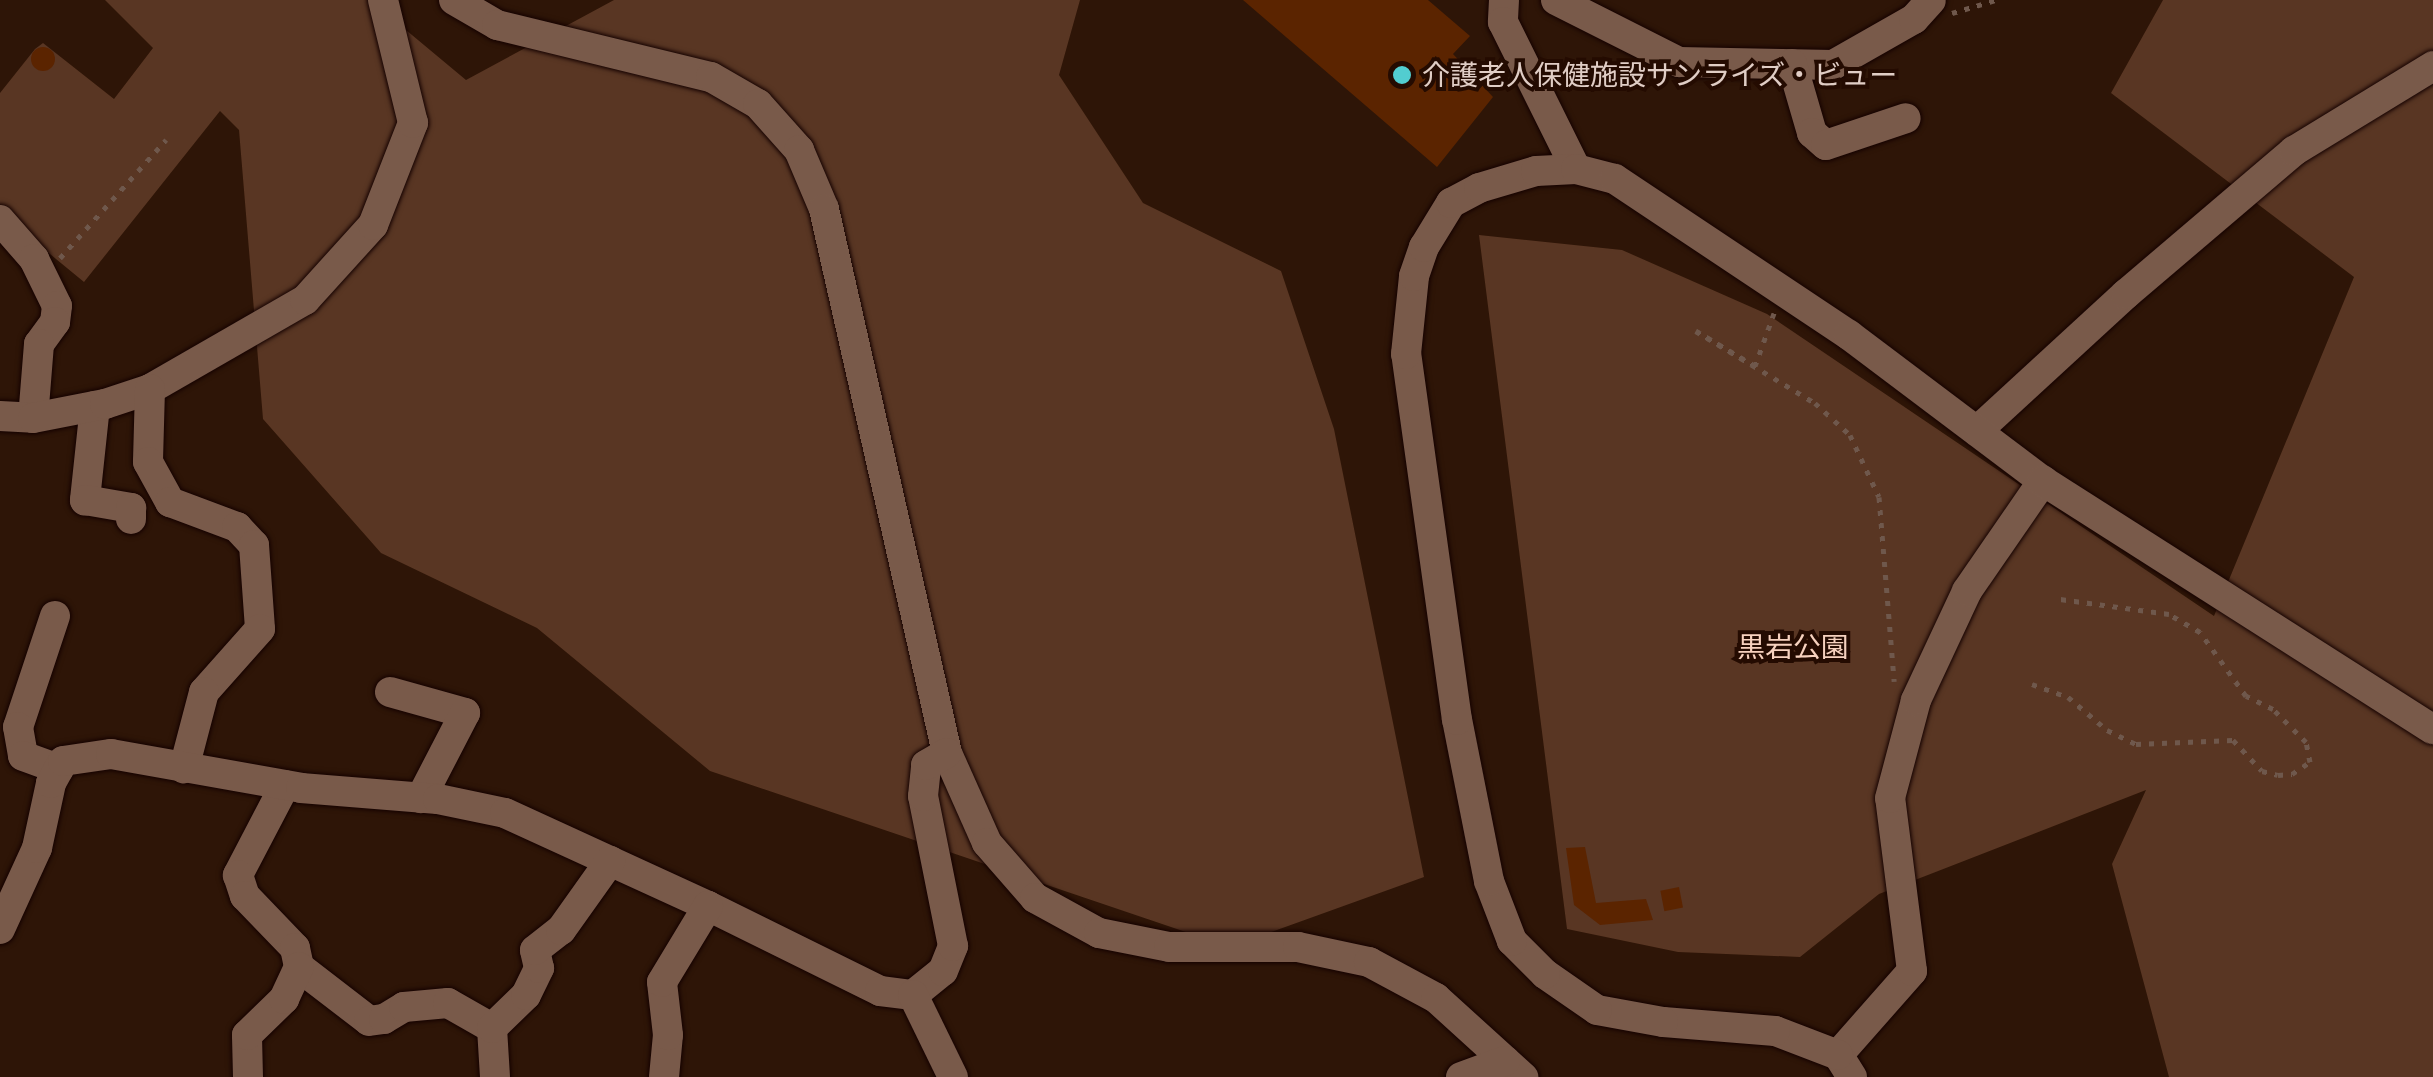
<!DOCTYPE html>
<meta charset="utf-8">
<style>
body{margin:0}
#map{position:relative;width:2433px;height:1077px;overflow:hidden;background:#2e1507;font-family:"Golos Text","Noto Sans JP",sans-serif}
div>[style]{position:absolute}
.green>*{inset:0;background:#593623}
.building>*{inset:0;background:#5b2400;transform-origin:0 0}
.round{border-radius:50%}
.path>*{height:5px;margin-top:-2.5px;transform-origin:0;background:repeating-linear-gradient(90deg,#6f584c 0 5px,transparent 0 13px)}
.roads{filter:drop-shadow(0 0 2px #150200) drop-shadow(0 0 2px #150200)}
.minor>*{height:30px;margin:-15px;padding:0 15px;transform-origin:15px;border-radius:15px;background:#795a4a}
.dots>*{width:28px;height:28px;translate:-50% -50%;box-sizing:border-box;border:5px solid #240b01;border-radius:50%}
span{translate:-50% -50%;white-space:nowrap;text-align:center;line-height:1.15;-webkit-text-stroke:8px #240b01;paint-order:stroke}
.poi-label{font-size:28px;color:#e0cdc5}
.left{translate:0 -50%;text-align:left}
.park-label{font-size:28px;color:#f6d1be}
</style>
<div id="map">
<div class="green">
<i style="clip-path:polygon(105px 0,370px 0,466px 80px,614px 0,1080px 0,1059px 75px,1143px 203px,1281px 271px,1334px 429px,1424px 877px,1230px 947px,710px 771px,537px 628px,381px 553px,263px 419px,239px 130px,220px 111px,84px 282px,0 213px,0 93px,35px 49px,43px 43px,114px 99px,153px 48px)"></i>
<i style="clip-path:polygon(2163px 0,2433px 0,2433px 1077px,2169px 1077px,2112px 864px,2146px 790px,1879px 894px,1800px 957px,1678px 952px,1567px 929px,1479px 235px,1622px 250px,1767px 314px,2214px 616px,2354px 277px,2111px 93px)"></i>
</div>
<div class="building">
<i style="clip-path:polygon(1243px 0,1428px 0,1470px 36px,1453px 54px,1493px 97px,1437px 167px)"></i>
<i class="round" style="left:31px;top:47px;width:24px;height:24px"></i>
<i style="clip-path:polygon(1585px 847px,1596px 903px,1646px 899px,1653px 920px,1600px 925px,1574px 905px,1566px 848px)"></i>
<i style="left:1679px;top:887px;width:21px;height:19px;rotate:79deg"></i>
</div>
<div class="path">
<i style="left:1952px;top:13px;width:46px;rotate:-16.5deg"></i>
<i style="left:60px;top:258px;width:159px;rotate:-48.1deg"></i>
<i style="left:1774px;top:313px;width:56px;rotate:109.7deg"></i>
<i style="left:1755px;top:366px;width:69px;rotate:-149.3deg"></i>
<i style="left:1696px;top:331px;width:139px;rotate:31.2deg"></i>
<i style="left:1815px;top:403px;width:47px;rotate:42.4deg"></i>
<i style="left:1850px;top:435px;width:68px;rotate:64.9deg"></i>
<i style="left:1879px;top:497px;width:185px;rotate:85.3deg"></i>
<i style="left:2032px;top:684px;width:38px;rotate:20deg"></i>
<i style="left:2068px;top:697px;width:51px;rotate:40.2deg"></i>
<i style="left:2107px;top:730px;width:32px;rotate:26deg"></i>
<i style="left:2136px;top:744px;width:97px;rotate:-2.4deg"></i>
<i style="left:2233px;top:740px;width:42px;rotate:46.9deg"></i>
<i style="left:2262px;top:771px;width:16px;rotate:14deg"></i>
<i style="left:2278px;top:775px;width:14px;rotate:-4deg"></i>
<i style="left:2292px;top:774px;width:22px;rotate:-34deg"></i>
<i style="left:2310px;top:762px;width:20px;rotate:-101deg"></i>
<i style="left:2306px;top:742px;width:47px;rotate:-135deg"></i>
<i style="left:2273px;top:709px;width:30px;rotate:-154deg"></i>
<i style="left:2246px;top:696px;width:79px;rotate:-125.7deg"></i>
<i style="left:2200px;top:632px;width:36px;rotate:-150deg"></i>
<i style="left:2169px;top:614px;width:110px;rotate:-172.2deg"></i>
</div>
<div class="roads">
<div class="minor">
<i style="left:454px;top:0;width:50px;rotate:30.2deg"></i>
<i style="left:497px;top:25px;width:220px;rotate:13.7deg"></i>
<i style="left:711px;top:77px;width:54px;rotate:29.9deg"></i>
<i style="left:758px;top:104px;width:62px;rotate:48.3deg"></i>
<i style="left:799px;top:150px;width:64px;rotate:67deg"></i>
<i style="left:824px;top:209px;width:558px;rotate:77.26deg"></i>
<i style="left:947px;top:753px;width:98px;rotate:66deg"></i>
<i style="left:987px;top:843px;width:73px;rotate:48.9deg"></i>
<i style="left:1035px;top:898px;width:73px;rotate:28.7deg"></i>
<i style="left:1099px;top:933px;width:71px;rotate:11.3deg"></i>
<i style="left:1169px;top:947px;width:129px"></i>
<i style="left:1298px;top:947px;width:73px;rotate:11.9deg"></i>
<i style="left:1369px;top:962px;width:76px;rotate:28.2deg"></i>
<i style="left:1436px;top:998px;width:118px;rotate:42.2deg"></i>
<i style="left:1504px;top:0;width:22px;rotate:93deg"></i>
<i style="left:1503px;top:22px;width:164px;rotate:63.6deg"></i>
<i style="left:1556px;top:0;width:138px;rotate:26.8deg"></i>
<i style="left:1679px;top:62px;width:154px;rotate:1.1deg"></i>
<i style="left:1833px;top:65px;width:93px;rotate:-29.6deg"></i>
<i style="left:1914px;top:19px;width:25px;rotate:-48deg"></i>
<i style="left:1792px;top:64px;width:72px;rotate:73.8deg"></i>
<i style="left:1812px;top:133px;width:18px;rotate:41deg"></i>
<i style="left:1826px;top:145px;width:84px;rotate:-18.6deg"></i>
<i style="left:0;top:220px;width:52px;rotate:48.9deg"></i>
<i style="left:34px;top:259px;width:52px;rotate:63.9deg"></i>
<i style="left:57px;top:306px;width:16px;rotate:97deg"></i>
<i style="left:55px;top:322px;width:27px;rotate:126deg"></i>
<i style="left:39px;top:344px;width:74px;rotate:94.6deg"></i>
<i style="left:150px;top:389px;width:179px;rotate:-29.9deg"></i>
<i style="left:305px;top:300px;width:101px;rotate:-47.8deg"></i>
<i style="left:373px;top:225px;width:110px;rotate:-68.6deg"></i>
<i style="left:413px;top:123px;width:127px;rotate:-103.7deg"></i>
<i style="left:95px;top:406px;width:95px;rotate:96.1deg"></i>
<i style="left:85px;top:500px;width:47px;rotate:9.9deg"></i>
<i style="left:131px;top:508px;width:11px;rotate:90deg"></i>
<i style="left:0;top:416px;width:33px;rotate:3deg"></i>
<i style="left:33px;top:418px;width:73px;rotate:-11deg"></i>
<i style="left:105px;top:404px;width:47px;rotate:-18.4deg"></i>
<i style="left:150px;top:389px;width:73px;rotate:91.6deg"></i>
<i style="left:148px;top:462px;width:46px;rotate:61.2deg"></i>
<i style="left:170px;top:502px;width:72px;rotate:20.5deg"></i>
<i style="left:237px;top:527px;width:25px;rotate:47deg"></i>
<i style="left:254px;top:545px;width:84px;rotate:85.9deg"></i>
<i style="left:260px;top:629px;width:84px;rotate:131.6deg"></i>
<i style="left:204px;top:692px;width:79px;rotate:104.7deg"></i>
<i style="left:1977px;top:431px;width:202px;rotate:-42.6deg"></i>
<i style="left:2126px;top:294px;width:221px;rotate:-40.4deg"></i>
<i style="left:2294px;top:151px;width:163px;rotate:-31.4deg"></i>
<i style="left:55px;top:616px;width:117px;rotate:108.4deg"></i>
<i style="left:18px;top:727px;width:29px;rotate:80deg"></i>
<i style="left:23px;top:756px;width:38px;rotate:20deg"></i>
<i style="left:390px;top:692px;width:78px;rotate:15.6deg"></i>
<i style="left:465px;top:713px;width:96px;rotate:117.4deg"></i>
<i style="left:285px;top:785px;width:102px;rotate:117.6deg"></i>
<i style="left:238px;top:875px;width:22px;rotate:72deg"></i>
<i style="left:245px;top:896px;width:72px;rotate:46.1deg"></i>
<i style="left:295px;top:948px;width:19px;rotate:78deg"></i>
<i style="left:299px;top:967px;width:88px;rotate:37.6deg"></i>
<i style="left:369px;top:1021px;width:15px;rotate:-8deg"></i>
<i style="left:384px;top:1019px;width:23px;rotate:-31deg"></i>
<i style="left:404px;top:1007px;width:44px;rotate:-5.2deg"></i>
<i style="left:448px;top:1003px;width:51px;rotate:29.6deg"></i>
<i style="left:0;top:929px;width:89px;rotate:-65.4deg"></i>
<i style="left:37px;top:848px;width:66px;rotate:-77.8deg"></i>
<i style="left:51px;top:783px;width:25px;rotate:-61deg"></i>
<i style="left:63px;top:761px;width:49px;rotate:-8.3deg"></i>
<i style="left:111px;top:754px;width:193px;rotate:10.1deg"></i>
<i style="left:301px;top:788px;width:137px;rotate:4.6deg"></i>
<i style="left:438px;top:799px;width:68px;rotate:11.8deg"></i>
<i style="left:505px;top:813px;width:223px;rotate:24.6deg"></i>
<i style="left:708px;top:906px;width:192px;rotate:26.3deg"></i>
<i style="left:880px;top:991px;width:33px;rotate:7deg"></i>
<i style="left:913px;top:995px;width:38px;rotate:-39deg"></i>
<i style="left:943px;top:971px;width:27px;rotate:-68deg"></i>
<i style="left:953px;top:946px;width:153px;rotate:-101.3deg"></i>
<i style="left:923px;top:796px;width:31px;rotate:-84deg"></i>
<i style="left:926px;top:765px;width:24px;rotate:-30deg"></i>
<i style="left:913px;top:995px;width:91px;rotate:64deg"></i>
<i style="left:1838px;top:1055px;width:112px;rotate:-48.6deg"></i>
<i style="left:1912px;top:971px;width:174px;rotate:-97.2deg"></i>
<i style="left:1890px;top:798px;width:101px;rotate:-75.1deg"></i>
<i style="left:1916px;top:700px;width:120px;rotate:-64.9deg"></i>
<i style="left:1967px;top:591px;width:134px;rotate:-55.4deg"></i>
<i style="left:248px;top:1077px;width:42px;rotate:-91.4deg"></i>
<i style="left:247px;top:1035px;width:52px;rotate:-44.2deg"></i>
<i style="left:284px;top:999px;width:35px;rotate:-65deg"></i>
<i style="left:495px;top:1077px;width:49px;rotate:-93.5deg"></i>
<i style="left:492px;top:1028px;width:47px;rotate:-44.1deg"></i>
<i style="left:526px;top:995px;width:30px;rotate:-64deg"></i>
<i style="left:539px;top:968px;width:18px;rotate:-103deg"></i>
<i style="left:535px;top:950px;width:33px;rotate:-38deg"></i>
<i style="left:561px;top:930px;width:85px;rotate:-54.6deg"></i>
<i style="left:664px;top:1077px;width:42px;rotate:-84.6deg"></i>
<i style="left:668px;top:1035px;width:53px;rotate:-96.5deg"></i>
<i style="left:662px;top:982px;width:89px;rotate:-58.8deg"></i>
<i style="left:1461px;top:1077px;width:47px;rotate:-20deg"></i>
<i style="left:1852px;top:1077px;width:26px;rotate:-122deg"></i>
<i style="left:1838px;top:1055px;width:67px;rotate:-159.1deg"></i>
<i style="left:1775px;top:1031px;width:112px;rotate:-175.4deg"></i>
<i style="left:1663px;top:1022px;width:67px;rotate:-169.7deg"></i>
<i style="left:1597px;top:1010px;width:63px;rotate:-145.3deg"></i>
<i style="left:1545px;top:974px;width:47px;rotate:-135deg"></i>
<i style="left:1512px;top:941px;width:64px;rotate:-111deg"></i>
<i style="left:1489px;top:881px;width:164px;rotate:-101.2deg"></i>
<i style="left:1457px;top:720px;width:370px;rotate:-97.9deg"></i>
<i style="left:1406px;top:354px;width:78px;rotate:-84.1deg"></i>
<i style="left:1414px;top:276px;width:31px;rotate:-71deg"></i>
<i style="left:1424px;top:247px;width:52px;rotate:-58.5deg"></i>
<i style="left:1451px;top:203px;width:32px;rotate:-28deg"></i>
<i style="left:1479px;top:188px;width:59px;rotate:-16.6deg"></i>
<i style="left:1536px;top:171px;width:40px;rotate:-2.9deg"></i>
<i style="left:1576px;top:169px;width:40px;rotate:14.4deg"></i>
<i style="left:1615px;top:179px;width:281px;rotate:33.7deg"></i>
<i style="left:1849px;top:335px;width:243px;rotate:37deg"></i>
<i style="left:2043px;top:481px;width:462px;rotate:32.5deg"></i>
</div>
</div>
<div class="dots">
<i style="left:1402px;top:75px;background:#52cdd0"></i>
</div>
<div class="poi-label">
<span class="left" style="left:1422px;top:75px">介護老人保健施設サンライズ・ビュー</span>
</div>
<div class="park-label">
<span style="left:1793px;top:647px">黒岩公園</span>
</div>
</div>
